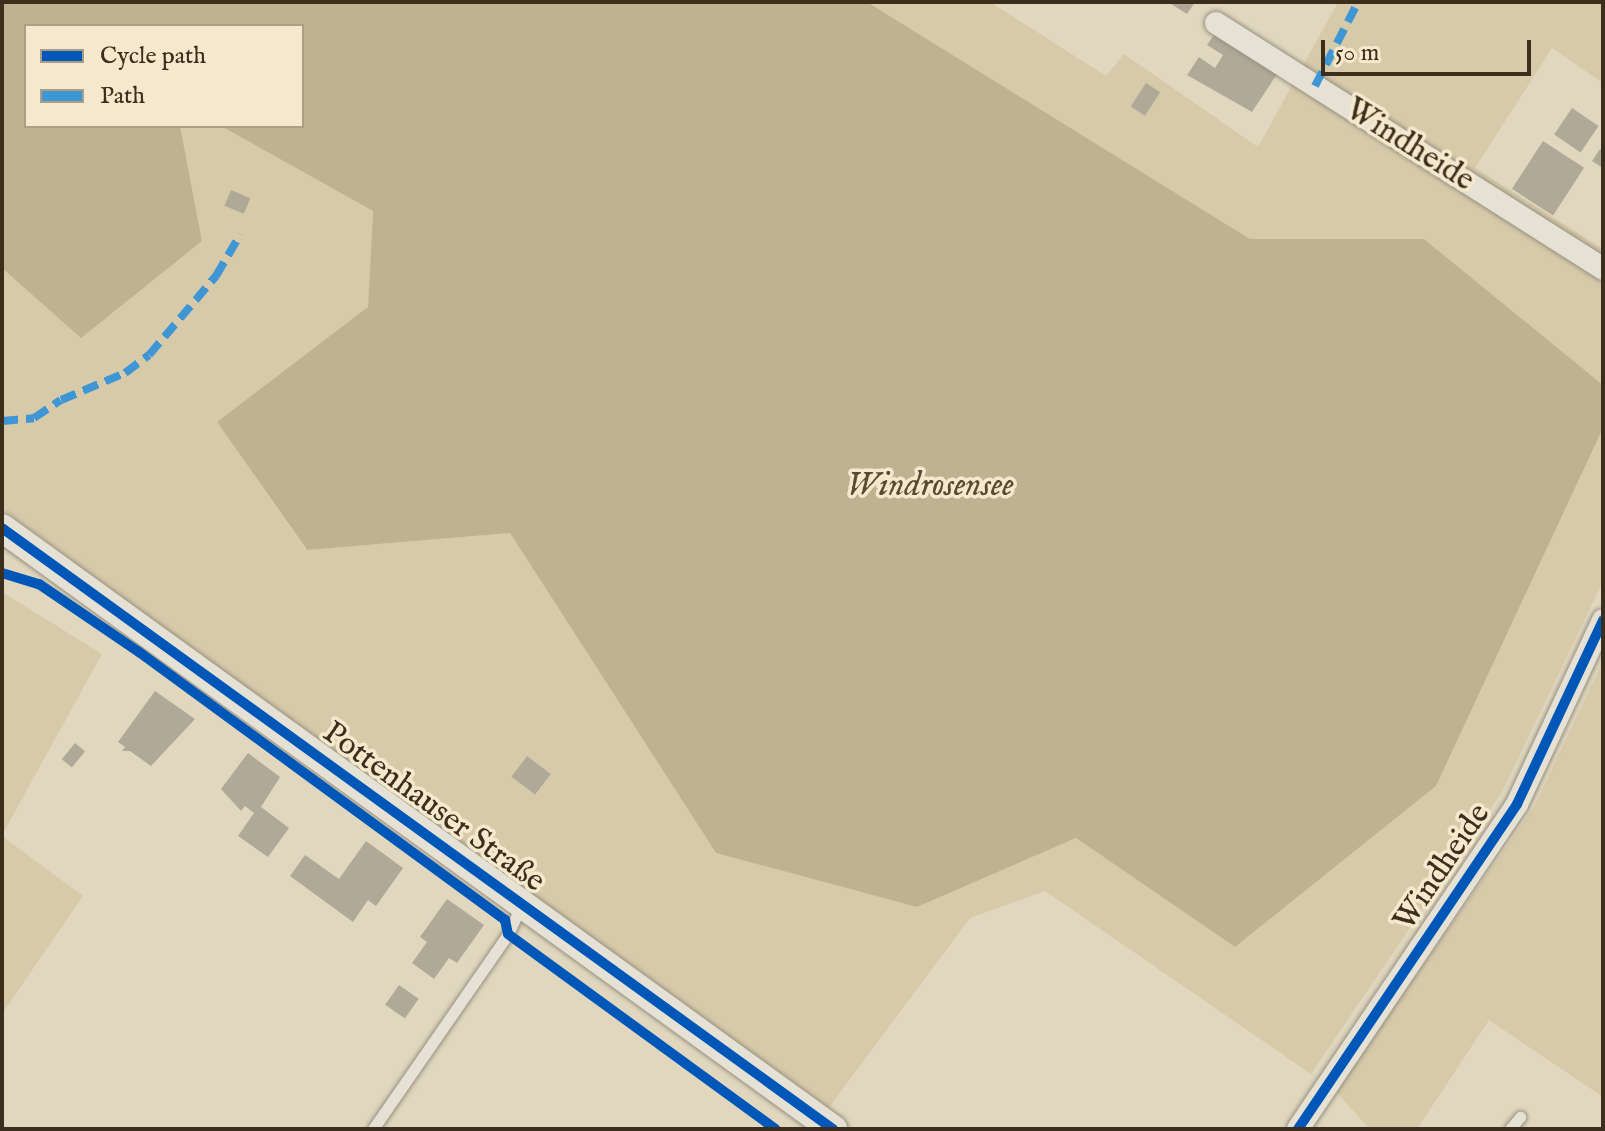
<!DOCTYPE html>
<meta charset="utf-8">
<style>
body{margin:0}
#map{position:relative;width:1605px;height:1131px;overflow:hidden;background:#e0d7be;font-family:"IM FELL English",serif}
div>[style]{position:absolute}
.green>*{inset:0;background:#d7caa9}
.water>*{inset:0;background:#bfb291}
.building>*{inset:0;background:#b0a998;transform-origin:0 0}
.roads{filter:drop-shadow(0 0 2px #979080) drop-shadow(0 0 2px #979080)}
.service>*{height:11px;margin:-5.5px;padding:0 5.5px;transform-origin:5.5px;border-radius:5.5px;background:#e6e1d5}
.minor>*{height:22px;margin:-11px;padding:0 11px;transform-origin:11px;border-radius:11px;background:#e6e1d5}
.tertiary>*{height:28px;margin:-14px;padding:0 14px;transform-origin:14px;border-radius:14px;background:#e6e1d5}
.quiet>*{height:8px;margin-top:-4px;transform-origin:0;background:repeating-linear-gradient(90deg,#3e97d4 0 16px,transparent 0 24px)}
.cycleway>*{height:10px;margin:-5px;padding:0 5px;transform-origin:5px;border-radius:5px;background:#0057b8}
span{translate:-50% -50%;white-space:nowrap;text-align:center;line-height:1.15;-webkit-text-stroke:7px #f4e9cc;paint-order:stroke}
.street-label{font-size:32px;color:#3b2e1c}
.water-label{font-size:34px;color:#584b34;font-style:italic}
.frame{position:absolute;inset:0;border:4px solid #3b2e1c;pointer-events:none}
.legend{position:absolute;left:24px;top:24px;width:280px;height:104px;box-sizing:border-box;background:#f4e9cc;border:2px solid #aa9e86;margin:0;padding:10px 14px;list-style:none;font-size:24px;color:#3b2e1c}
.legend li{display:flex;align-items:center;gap:16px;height:40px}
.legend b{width:40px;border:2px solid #aa9e86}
.scale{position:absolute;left:1321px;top:40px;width:210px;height:36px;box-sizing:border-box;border:4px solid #3b2e1c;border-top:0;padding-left:10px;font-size:24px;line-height:28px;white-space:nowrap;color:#3b2e1c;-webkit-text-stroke:6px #f4e9cc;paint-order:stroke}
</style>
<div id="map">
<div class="green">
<i style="clip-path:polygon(867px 2px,990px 2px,1106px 76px,1124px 54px,1258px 147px,1338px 2px,1603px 2px,1603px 83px,1552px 48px,1475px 168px,1603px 249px,1603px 385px,1424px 239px,1250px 239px)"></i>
<i style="clip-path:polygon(evenodd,180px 126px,221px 126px,373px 211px,368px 308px,217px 422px,306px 550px,510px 533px,716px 853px,917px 907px,1076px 838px,1235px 947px,1436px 786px,1603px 428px,1603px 581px,1502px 792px,1311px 1074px,1045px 891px,970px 918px,824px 1114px,2px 509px,2px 268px,80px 337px,202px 241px,180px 126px,527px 756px,551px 774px,536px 795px,512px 777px,527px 756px)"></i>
<i style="clip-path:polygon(2px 592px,102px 654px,2px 835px)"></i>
<i style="clip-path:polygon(1603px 661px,1603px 1097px,1489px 1020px,1417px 1129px,1370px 1129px,1335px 1091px,1534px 807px)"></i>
<i style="clip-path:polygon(2px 836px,83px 896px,2px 1014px)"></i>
</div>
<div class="water">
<i style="clip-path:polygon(2px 2px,867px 2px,1250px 239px,1424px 239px,1603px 385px,1603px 428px,1436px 786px,1235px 947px,1076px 838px,917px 907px,716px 853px,510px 533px,307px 550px,217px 422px,368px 307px,373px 211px,221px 126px,302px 126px,302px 26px,26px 26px,26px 126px,180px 126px,202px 241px,81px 338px,2px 268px)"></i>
</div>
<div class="building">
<i style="clip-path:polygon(1168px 2px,1195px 2px,1187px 14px)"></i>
<i style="clip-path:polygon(1217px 31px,1279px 71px,1252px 112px,1187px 75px,1199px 57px,1215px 68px,1223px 55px,1207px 45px)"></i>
<i style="left:1146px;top:83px;width:17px;height:28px;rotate:33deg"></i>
<i style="left:1572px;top:108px;width:32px;height:32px;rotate:34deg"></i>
<i style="left:1543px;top:141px;width:49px;height:57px;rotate:33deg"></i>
<i style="clip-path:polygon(1600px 149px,1603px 151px,1603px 168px,1592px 161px)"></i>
<i style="left:231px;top:190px;width:21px;height:17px;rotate:23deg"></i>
<i style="clip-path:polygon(155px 691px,195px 719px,151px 766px,130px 751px,122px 751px,125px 747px,118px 742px)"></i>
<i style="left:75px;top:743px;width:13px;height:21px;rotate:39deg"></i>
<i style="clip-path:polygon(248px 753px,280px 777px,261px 807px,289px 828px,268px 857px,238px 836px,254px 813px,245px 806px,241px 811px,221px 789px)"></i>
<i style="left:527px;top:756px;width:30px;height:26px;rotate:37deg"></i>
<i style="clip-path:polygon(366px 841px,403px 868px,376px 906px,368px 900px,353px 922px,290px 876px,305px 855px,339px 879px)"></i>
<i style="clip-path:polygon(447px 899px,484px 925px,457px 963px,449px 958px,434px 979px,412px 963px,427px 942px,420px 937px)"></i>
<i style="left:399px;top:985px;width:24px;height:24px;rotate:35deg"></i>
</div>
<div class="roads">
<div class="service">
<i style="left:373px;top:1129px;width:237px;rotate:-55.3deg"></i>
<i style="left:508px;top:934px;width:31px;rotate:-65deg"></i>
<i style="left:1510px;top:1129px;width:16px;rotate:-50deg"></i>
</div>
<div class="minor">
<i style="left:1216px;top:23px;width:459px;rotate:32.4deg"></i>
<i style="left:1298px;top:1129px;width:392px;rotate:-56deg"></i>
<i style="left:1517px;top:804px;width:203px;rotate:-64.9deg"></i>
</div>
<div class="tertiary">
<i style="left:2px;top:528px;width:1026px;rotate:35.88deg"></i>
</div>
</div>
<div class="quiet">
<i style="left:1315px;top:86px;width:94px;rotate:-62.9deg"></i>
<i style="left:2px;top:421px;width:32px;rotate:-5deg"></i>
<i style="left:34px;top:418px;width:32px;rotate:-34deg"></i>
<i style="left:61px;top:400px;width:69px;rotate:-22.9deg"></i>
<i style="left:125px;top:373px;width:30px;rotate:-37deg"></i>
<i style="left:149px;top:355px;width:104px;rotate:-49.7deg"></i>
<i style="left:216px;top:276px;width:48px;rotate:-59.7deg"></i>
</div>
<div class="cycleway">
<i style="left:2px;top:528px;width:1026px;rotate:35.88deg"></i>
<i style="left:2px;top:573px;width:39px;rotate:17deg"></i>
<i style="left:39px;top:584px;width:121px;rotate:34.2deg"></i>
<i style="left:139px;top:652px;width:454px;rotate:36.2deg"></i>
<i style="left:505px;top:920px;width:14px;rotate:78deg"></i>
<i style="left:508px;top:934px;width:331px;rotate:36.1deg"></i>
<i style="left:1298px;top:1129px;width:392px;rotate:-56deg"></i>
<i style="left:1517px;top:804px;width:203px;rotate:-64.9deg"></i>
</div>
<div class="street-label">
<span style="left:1409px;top:146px;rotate:32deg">Windheide</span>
<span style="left:433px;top:808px;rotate:36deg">Pottenhauser Straße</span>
<span style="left:1443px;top:868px;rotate:-56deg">Windheide</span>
</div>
<div class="water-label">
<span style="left:930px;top:486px">Windrosensee</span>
</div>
<div class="frame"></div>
<ul class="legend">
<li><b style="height:10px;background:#0057b8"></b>Cycle path</li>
<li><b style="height:10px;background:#3e97d4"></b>Path</li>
</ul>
<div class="scale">50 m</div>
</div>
